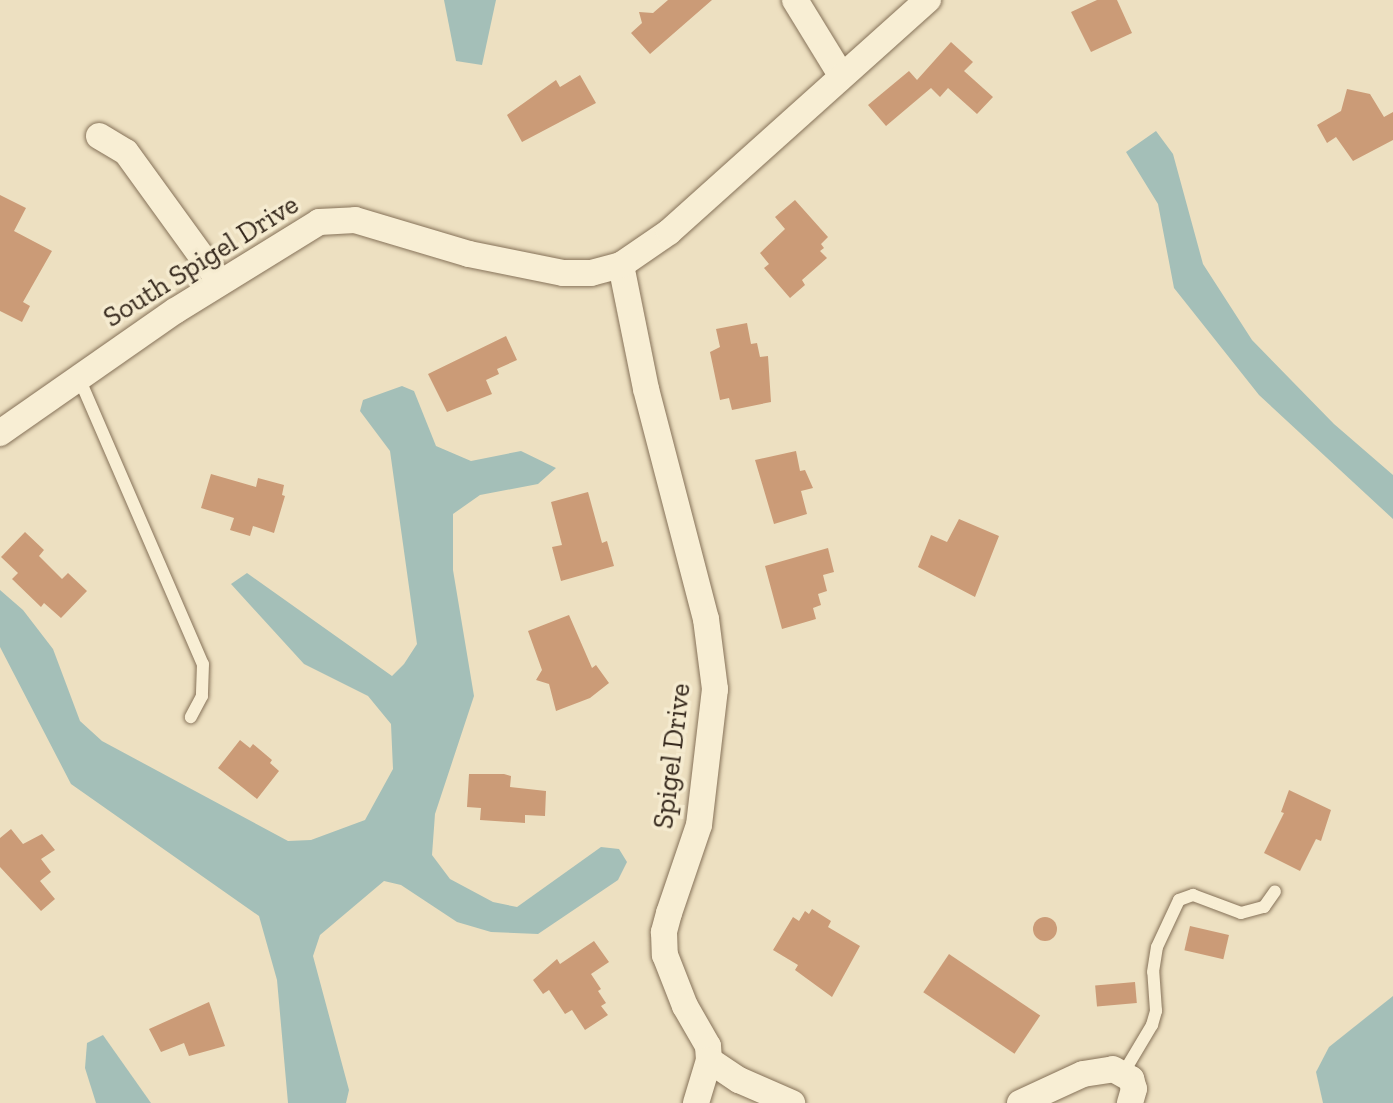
<!DOCTYPE html>
<style>
body{margin:0}
#map{position:relative;width:1393px;height:1103px;overflow:hidden;background:#ede0c1;font-family:"Zilla Slab",serif}
div>[style]{position:absolute}
.water>*{inset:0;background:#a4bfb8}
.building>*{inset:0;background:#cb9b77;transform-origin:0 0}
.round{border-radius:50%}
.roads{filter:drop-shadow(0 0 2px #867259) drop-shadow(0 0 2px #867259)}
.service>*{height:12px;margin:-6px;padding:0 6px;transform-origin:6px;border-radius:6px;background:#f8eed4}
.minor>*{height:26px;margin:-13px;padding:0 13px;transform-origin:13px;border-radius:13px;background:#f8eed4}
span{translate:-50% -50%;white-space:nowrap;text-align:center;line-height:1.15;-webkit-text-stroke:7px #f5ebd0;paint-order:stroke}
.street-label{font-size:28px;color:#36291d}
</style>
<div id="map">
<div class="water">
<i style="clip-path:polygon(444px 0,496px 0,482px 65px,456px 61px)"></i>
<i style="clip-path:polygon(1156px 131px,1173px 154px,1203px 264px,1252px 340px,1334px 424px,1393px 475px,1393px 519px,1259px 395px,1174px 288px,1158px 204px,1126px 152px)"></i>
<i style="clip-path:polygon(402px 386px,414px 391px,436px 446px,471px 461px,521px 451px,556px 468px,538px 484px,480px 495px,453px 514px,453px 570px,474px 696px,435px 814px,432px 855px,450px 879px,493px 902px,517px 907px,601px 847px,619px 849px,627px 862px,618px 880px,538px 934px,491px 932px,457px 922px,401px 885px,384px 881px,320px 935px,313px 956px,349px 1090px,346px 1103px,288px 1103px,277px 980px,259px 916px,71px 784px,0 647px,0 590px,23px 610px,53px 649px,80px 721px,102px 741px,288px 841px,311px 840px,365px 820px,393px 769px,391px 724px,368px 696px,304px 664px,231px 584px,247px 573px,392px 676px,404px 664px,417px 644px,390px 451px,360px 411px,363px 400px)"></i>
<i style="clip-path:polygon(1393px 996px,1393px 1103px,1323px 1103px,1316px 1072px,1329px 1047px)"></i>
<i style="clip-path:polygon(103px 1035px,151px 1103px,96px 1103px,85px 1068px,87px 1043px)"></i>
</div>
<div class="building">
<i style="clip-path:polygon(668px 0,712px 0,650px 54px,631px 33px,642px 23px,639px 12px,653px 13px)"></i>
<i style="clip-path:polygon(1097px 0,1117px 0,1132px 33px,1091px 52px,1071px 12px)"></i>
<i style="clip-path:polygon(951px 42px,973px 62px,964px 71px,993px 97px,977px 114px,948px 88px,940px 97px,931px 88px,886px 126px,868px 105px,909px 71px,917px 80px)"></i>
<i style="clip-path:polygon(580px 75px,596px 103px,522px 142px,507px 115px,556px 80px,560px 87px)"></i>
<i style="clip-path:polygon(1347px 89px,1370px 94px,1384px 117px,1393px 112px,1393px 140px,1353px 161px,1336px 137px,1327px 143px,1317px 125px,1341px 111px)"></i>
<i style="clip-path:polygon(0 195px,26px 208px,14px 231px,52px 251px,23px 302px,30px 306px,22px 322px,0 311px)"></i>
<i style="clip-path:polygon(795px 200px,828px 237px,821px 244px,824px 248px,820px 251px,827px 258px,802px 280px,805px 285px,790px 298px,764px 268px,769px 264px,760px 253px,785px 229px,775px 217px)"></i>
<i style="clip-path:polygon(747px 323px,751px 344px,757px 343px,760px 357px,768px 356px,771px 402px,732px 410px,729px 398px,720px 400px,710px 352px,720px 347px,716px 329px)"></i>
<i style="clip-path:polygon(506px 336px,517px 360px,497px 369px,499px 374px,486px 380px,492px 394px,447px 412px,428px 374px)"></i>
<i style="clip-path:polygon(796px 451px,800px 471px,805px 470px,813px 488px,801px 491px,807px 514px,774px 524px,755px 460px)"></i>
<i style="clip-path:polygon(211px 474px,256px 487px,258px 478px,284px 485px,282px 495px,285px 496px,274px 533px,253px 526px,250px 536px,230px 530px,234px 518px,201px 508px)"></i>
<i style="clip-path:polygon(588px 492px,602px 543px,607px 541px,614px 566px,561px 581px,552px 547px,562px 545px,551px 502px)"></i>
<i style="clip-path:polygon(959px 519px,999px 536px,975px 597px,918px 567px,931px 535px,947px 542px)"></i>
<i style="clip-path:polygon(25px 532px,44px 550px,39px 556px,62px 579px,68px 573px,87px 591px,61px 618px,44px 603px,41px 607px,12px 579px,18px 573px,1px 557px)"></i>
<i style="clip-path:polygon(828px 548px,834px 572px,823px 575px,827px 591px,818px 594px,821px 605px,813px 608px,816px 619px,782px 629px,765px 566px)"></i>
<i style="clip-path:polygon(569px 615px,592px 668px,596px 665px,609px 683px,590px 698px,556px 711px,549px 684px,536px 680px,542px 670px,528px 631px)"></i>
<i style="clip-path:polygon(240px 740px,250px 748px,253px 744px,272px 760px,270px 763px,279px 771px,257px 799px,218px 768px)"></i>
<i style="clip-path:polygon(469px 774px,504px 774px,511px 776px,510px 787px,546px 791px,545px 816px,525px 815px,525px 823px,480px 820px,481px 808px,467px 807px)"></i>
<i style="clip-path:polygon(1289px 790px,1331px 810px,1321px 841px,1316px 839px,1300px 871px,1264px 853px,1284px 813px,1281px 812px)"></i>
<i style="clip-path:polygon(11px 829px,23px 844px,42px 834px,55px 850px,41px 859px,51px 872px,40px 881px,55px 899px,41px 911px,0 867px,0 838px)"></i>
<i style="clip-path:polygon(812px 909px,831px 921px,828px 927px,860px 946px,832px 997px,795px 970px,798px 965px,773px 950px,793px 917px,799px 921px,805px 911px,809px 914px)"></i>
<i class="round" style="left:1033px;top:917px;width:24px;height:24px"></i>
<i style="left:1190px;top:926px;width:40px;height:25px;rotate:13deg"></i>
<i style="clip-path:polygon(594px 941px,609px 962px,591px 974px,601px 989px,598px 991px,606px 1003px,601px 1006px,608px 1015px,585px 1030px,572px 1010px,565px 1014px,549px 990px,543px 994px,533px 980px,557px 959px,560px 964px)"></i>
<i style="left:949px;top:954px;width:110px;height:46px;rotate:34deg"></i>
<i style="left:1135px;top:982px;width:21px;height:40px;rotate:85deg"></i>
<i style="clip-path:polygon(209px 1002px,225px 1046px,189px 1056px,184px 1043px,161px 1052px,149px 1029px)"></i>
</div>
<div class="roads">
<div class="service">
<i style="left:79px;top:378px;width:312px;rotate:66.6deg"></i>
<i style="left:203px;top:664px;width:32px;rotate:92deg"></i>
<i style="left:202px;top:696px;width:24px;rotate:118deg"></i>
<i style="left:1124px;top:1072px;width:55px;rotate:-59.2deg"></i>
<i style="left:1152px;top:1025px;width:15px;rotate:-74deg"></i>
<i style="left:1156px;top:1011px;width:39px;rotate:-94deg"></i>
<i style="left:1153px;top:972px;width:25px;rotate:-81deg"></i>
<i style="left:1157px;top:947px;width:52px;rotate:-64.9deg"></i>
<i style="left:1179px;top:900px;width:15px;rotate:-20deg"></i>
<i style="left:1193px;top:895px;width:51px;rotate:20.6deg"></i>
<i style="left:1241px;top:913px;width:24px;rotate:-15deg"></i>
<i style="left:1264px;top:907px;width:19px;rotate:-55deg"></i>
</div>
<div class="minor">
<i style="left:795px;top:0;width:88px;rotate:58.5deg"></i>
<i style="left:99px;top:136px;width:31px;rotate:31deg"></i>
<i style="left:126px;top:152px;width:160px;rotate:54.1deg"></i>
<i style="left:621px;top:265px;width:126px;rotate:78.6deg"></i>
<i style="left:646px;top:389px;width:238px;rotate:75.4deg"></i>
<i style="left:706px;top:619px;width:71px;rotate:82.7deg"></i>
<i style="left:715px;top:689px;width:137px;rotate:96.7deg"></i>
<i style="left:699px;top:825px;width:93px;rotate:108.8deg"></i>
<i style="left:669px;top:913px;width:20px;rotate:105deg"></i>
<i style="left:664px;top:932px;width:23px;rotate:88deg"></i>
<i style="left:665px;top:955px;width:55px;rotate:68.6deg"></i>
<i style="left:685px;top:1006px;width:46px;rotate:60.1deg"></i>
<i style="left:708px;top:1046px;width:14px;rotate:86deg"></i>
<i style="left:709px;top:1060px;width:36px;rotate:34deg"></i>
<i style="left:739px;top:1080px;width:58px;rotate:23.5deg"></i>
<i style="left:0;top:433px;width:213px;rotate:-34.9deg"></i>
<i style="left:175px;top:311px;width:169px;rotate:-31.7deg"></i>
<i style="left:319px;top:222px;width:36px;rotate:-3deg"></i>
<i style="left:355px;top:220px;width:119px;rotate:16.6deg"></i>
<i style="left:469px;top:254px;width:96px;rotate:11.4deg"></i>
<i style="left:563px;top:273px;width:28px"></i>
<i style="left:591px;top:273px;width:31px;rotate:-15deg"></i>
<i style="left:621px;top:265px;width:58px;rotate:-34.5deg"></i>
<i style="left:669px;top:232px;width:348px;rotate:-41.9deg"></i>
<i style="left:696px;top:1103px;width:45px;rotate:-73.2deg"></i>
<i style="left:1020px;top:1103px;width:69px;rotate:-24.7deg"></i>
<i style="left:1083px;top:1074px;width:30px;rotate:-9deg"></i>
<i style="left:1113px;top:1069px;width:21px;rotate:29deg"></i>
<i style="left:1131px;top:1079px;width:10px;rotate:73deg"></i>
<i style="left:1134px;top:1089px;width:15px;rotate:106deg"></i>
</div>
</div>
<div class="street-label">
<span style="left:201px;top:261px;rotate:-32deg">South Spigel Drive</span>
<span style="left:672px;top:756px;rotate:-83deg">Spigel Drive</span>
</div>
</div>
